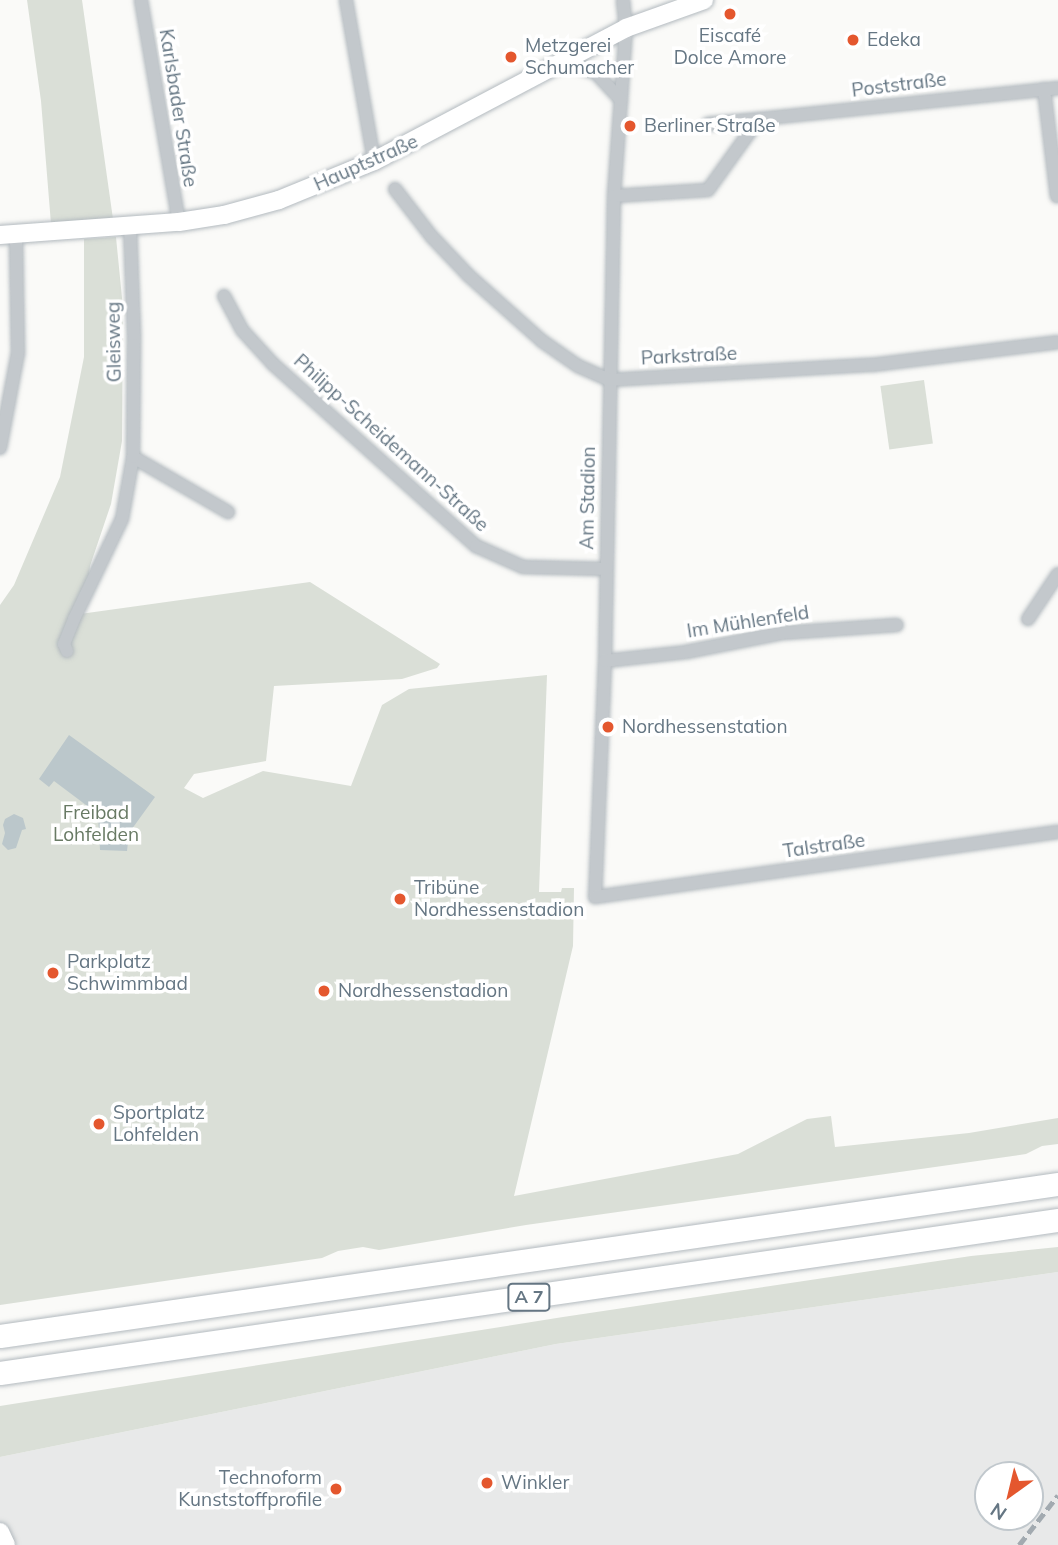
<!DOCTYPE html>
<meta charset="utf-8">
<style>
body{margin:0}
#map{position:relative;width:1058px;height:1545px;overflow:hidden;background:#fafaf8;font-family:Mulish,sans-serif}
div>[style]{position:absolute}
.built>*{inset:0;background:#e8e9e9}
.green>*{inset:0;background:#dadfd7;transform-origin:0 0}
.water>*{inset:0;background:#bbc7cb}
.roads{filter:drop-shadow(0 0 2px #b3babf) drop-shadow(0 0 2px #b3babf)}
.street>*{height:12px;margin:-6px;padding:0 6px;transform-origin:6px;border-radius:6px;background:#c3c8cc}
.secondary>*{height:18px;margin:-9px;padding:0 9px;transform-origin:9px;border-radius:9px;background:#fff}
.highway>*{height:23px;margin:-11.5px;padding:0 11.5px;transform-origin:11.5px;border-radius:11.5px;background:#fff}
.rail>*{height:4.5px;margin-top:-2.25px;transform-origin:0;background:repeating-linear-gradient(90deg,#a2aab0 0 10px,transparent 0 15px)}
.dots>*{width:19px;height:19px;translate:-50% -50%;box-sizing:border-box;border:4px solid #fff;border-radius:50%}
span{translate:-50% -50%;white-space:nowrap;text-align:center;line-height:1.15;-webkit-text-stroke:7px #fff;paint-order:stroke}
.shield-label span{padding:2px 5px;background:#fff;border:2px solid;border-radius:5px;-webkit-text-stroke-width:0}
.shield-label{font-size:18px;color:#657683;font-weight:700}
.poi-label{font-size:19px;color:#657683}
.left{translate:0 -50%;text-align:left}
.right{translate:-100% -50%;text-align:right}
.street-label{font-size:19px;color:#657683}
.park-label{font-size:19px;color:#687a64}
.north{position:absolute;left:974px;top:1461px;width:70px;height:70px;box-sizing:border-box;background:#fff;border:2px solid #c1c8cd;border-radius:50%;rotate:214deg;font-size:19px;font-weight:700;line-height:28px;text-align:center;color:#657683}
.north::after{content:'';display:block;margin:auto;width:24px;height:32px;background:#e4572e;clip-path:polygon(50% 0,100% 100%,50% 72%,0 100%)}
</style>
<div id="map">
<div class="built">
<i style="clip-path:polygon(evenodd,1058px 1272px,1058px 1545px,0 1545px,0 1457px,556px 1344px,1058px 1272px,988px 1475px,1030px 1475px,1030px 1517px,988px 1517px,988px 1475px)"></i>
</div>
<div class="green">
<i style="clip-path:polygon(27px 0,82px 0,113px 219px,51px 224px,41px 101px)"></i>
<i style="clip-path:polygon(116px 237px,123px 308px,122px 441px,111px 504px,90px 566px,86px 601px,80px 614px,310px 582px,440px 664px,437px 668px,402px 679px,274px 686px,266px 761px,194px 774px,184px 788px,203px 798px,263px 771px,351px 786px,382px 705px,409px 689px,547px 675px,539px 892px,561px 892px,562px 888px,574px 888px,573px 946px,514px 1196px,738px 1154px,807px 1119px,831px 1116px,835px 1147px,969px 1133px,1058px 1118px,1058px 1144px,1042px 1146px,1026px 1154px,526px 1225px,379px 1250px,363px 1247px,338px 1251px,322px 1258px,0 1305px,0 605px,14px 585px,60px 477px,84px 357px,84px 239px)"></i>
<i style="left:924px;top:380px;width:64px;height:44px;rotate:82deg"></i>
<i style="clip-path:polygon(1058px 1247px,1058px 1272px,556px 1344px,0 1457px,0 1406px,563px 1317px,971px 1256px)"></i>
</div>
<div class="water">
<i style="clip-path:polygon(69px 735px,155px 797px,129px 833px,127px 851px,100px 850px,98px 814px,54px 781px,49px 787px,39px 779px)"></i>
<i style="clip-path:polygon(14px 814px,23px 818px,26px 829px,22px 830px,16px 848px,8px 850px,2px 844px,5px 833px,3px 825px,5px 819px)"></i>
</div>
<div class="roads">
<div class="street">
<i style="left:141px;top:0;width:225px;rotate:80.3deg"></i>
<i style="left:346px;top:0;width:163px;rotate:80.1deg"></i>
<i style="left:623px;top:0;width:28px;rotate:84deg"></i>
<i style="left:626px;top:28px;width:168px;rotate:94.1deg"></i>
<i style="left:614px;top:196px;width:465px;rotate:91.1deg"></i>
<i style="left:605px;top:661px;width:236px;rotate:92.4deg"></i>
<i style="left:595px;top:897px;width:468px;rotate:-8deg"></i>
<i style="left:563px;top:62px;width:35px;rotate:18deg"></i>
<i style="left:596px;top:73px;width:37px;rotate:47deg"></i>
<i style="left:1044px;top:89px;width:108px;rotate:83.1deg"></i>
<i style="left:708px;top:124px;width:51px;rotate:-5.6deg"></i>
<i style="left:395px;top:189px;width:61px;rotate:52.4deg"></i>
<i style="left:432px;top:237px;width:52px;rotate:46.5deg"></i>
<i style="left:468px;top:275px;width:99px;rotate:41.7deg"></i>
<i style="left:542px;top:341px;width:44px;rotate:34.8deg"></i>
<i style="left:578px;top:366px;width:34px;rotate:24deg"></i>
<i style="left:609px;top:380px;width:263px;rotate:-3.3deg"></i>
<i style="left:872px;top:365px;width:187px;rotate:-7deg"></i>
<i style="left:614px;top:196px;width:94px;rotate:-3.7deg"></i>
<i style="left:708px;top:190px;width:87px;rotate:-54.3deg"></i>
<i style="left:759px;top:119px;width:301px;rotate:-5.9deg"></i>
<i style="left:224px;top:296px;width:38px;rotate:62deg"></i>
<i style="left:242px;top:330px;width:46px;rotate:47.6deg"></i>
<i style="left:273px;top:364px;width:273px;rotate:41.9deg"></i>
<i style="left:476px;top:546px;width:51px;rotate:24.1deg"></i>
<i style="left:523px;top:567px;width:83px;rotate:1.4deg"></i>
<i style="left:0;top:448px;width:97px;rotate:-79.3deg"></i>
<i style="left:18px;top:353px;width:119px;rotate:-91deg"></i>
<i style="left:133px;top:457px;width:110px;rotate:30.1deg"></i>
<i style="left:1028px;top:619px;width:54px;rotate:-56.3deg"></i>
<i style="left:67px;top:651px;width:8px;rotate:-113deg"></i>
<i style="left:64px;top:644px;width:27px;rotate:-68deg"></i>
<i style="left:74px;top:619px;width:111px;rotate:-64.4deg"></i>
<i style="left:122px;top:519px;width:63px;rotate:-79.9deg"></i>
<i style="left:133px;top:457px;width:123px;rotate:-89.5deg"></i>
<i style="left:134px;top:334px;width:107px;rotate:-92.1deg"></i>
<i style="left:605px;top:661px;width:81px;rotate:-6.3deg"></i>
<i style="left:686px;top:652px;width:99px;rotate:-11.1deg"></i>
<i style="left:783px;top:633px;width:114px;rotate:-4deg"></i>
</div>
<div class="secondary">
<i style="left:0;top:235px;width:179px;rotate:-4.2deg"></i>
<i style="left:179px;top:222px;width:46px;rotate:-8.8deg"></i>
<i style="left:224px;top:215px;width:57px;rotate:-15.3deg"></i>
<i style="left:279px;top:200px;width:103px;rotate:-22.3deg"></i>
<i style="left:374px;top:161px;width:285px;rotate:-27.8deg"></i>
<i style="left:626px;top:28px;width:83px;rotate:-19.7deg"></i>
<i style="left:0;top:1532px;width:14px;rotate:65deg"></i>
</div>
<div class="highway">
<i style="left:0;top:1336px;width:1069px;rotate:-8.18deg"></i>
<i style="left:0;top:1373px;width:1069px;rotate:-8.23deg"></i>
</div>
</div>
<div class="rail">
<i style="left:1019px;top:1545px;width:63px;rotate:-52deg"></i>
</div>
<div class="dots">
<i style="left:730px;top:14px;background:#e4572e"></i>
<i style="left:853px;top:40px;background:#e4572e"></i>
<i style="left:511px;top:57px;background:#e4572e"></i>
<i style="left:630px;top:126px;background:#e4572e"></i>
<i style="left:608px;top:727px;background:#e4572e"></i>
<i style="left:400px;top:899px;background:#e4572e"></i>
<i style="left:53px;top:973px;background:#e4572e"></i>
<i style="left:324px;top:991px;background:#e4572e"></i>
<i style="left:99px;top:1124px;background:#e4572e"></i>
<i style="left:487px;top:1483px;background:#e4572e"></i>
<i style="left:336px;top:1489px;background:#e4572e"></i>
</div>
<div class="shield-label">
<span style="left:529px;top:1297px">A 7</span>
</div>
<div class="poi-label">
<span style="left:730px;top:47px">Eiscafé<br>Dolce Amore</span>
<span class="left" style="left:867px;top:40px">Edeka</span>
<span class="left" style="left:525px;top:57px">Metzgerei<br>Schumacher</span>
<span class="left" style="left:644px;top:126px">Berliner Straße</span>
<span class="left" style="left:622px;top:727px">Nordhessenstation</span>
<span class="left" style="left:414px;top:899px">Tribüne<br>Nordhessenstadion</span>
<span class="left" style="left:67px;top:973px">Parkplatz<br>Schwimmbad</span>
<span class="left" style="left:338px;top:991px">Nordhessenstadion</span>
<span class="left" style="left:113px;top:1124px">Sportplatz<br>Lohfelden</span>
<span class="right" style="left:322px;top:1489px">Technoform<br>Kunststoffprofile</span>
<span class="left" style="left:501px;top:1483px">Winkler</span>
</div>
<div class="street-label">
<span style="left:899px;top:85px;rotate:-7deg">Poststraße</span>
<span style="left:178px;top:108px;rotate:81deg">Karlsbader Straße</span>
<span style="left:366px;top:163px;rotate:-24deg">Hauptstraße</span>
<span style="left:114px;top:342px;rotate:-91deg">Gleisweg</span>
<span style="left:689px;top:356px;rotate:-3deg">Parkstraße</span>
<span style="left:391px;top:443px;rotate:42deg">Philipp-Scheidemann-Straße</span>
<span style="left:588px;top:498px;rotate:-89deg">Am Stadion</span>
<span style="left:748px;top:622px;rotate:-9deg">Im Mühlenfeld</span>
<span style="left:824px;top:846px;rotate:-8deg">Talstraße</span>
</div>
<div class="park-label">
<span style="left:96px;top:824px">Freibad<br>Lohfelden</span>
</div>
<div class="north">N</div>
</div>
